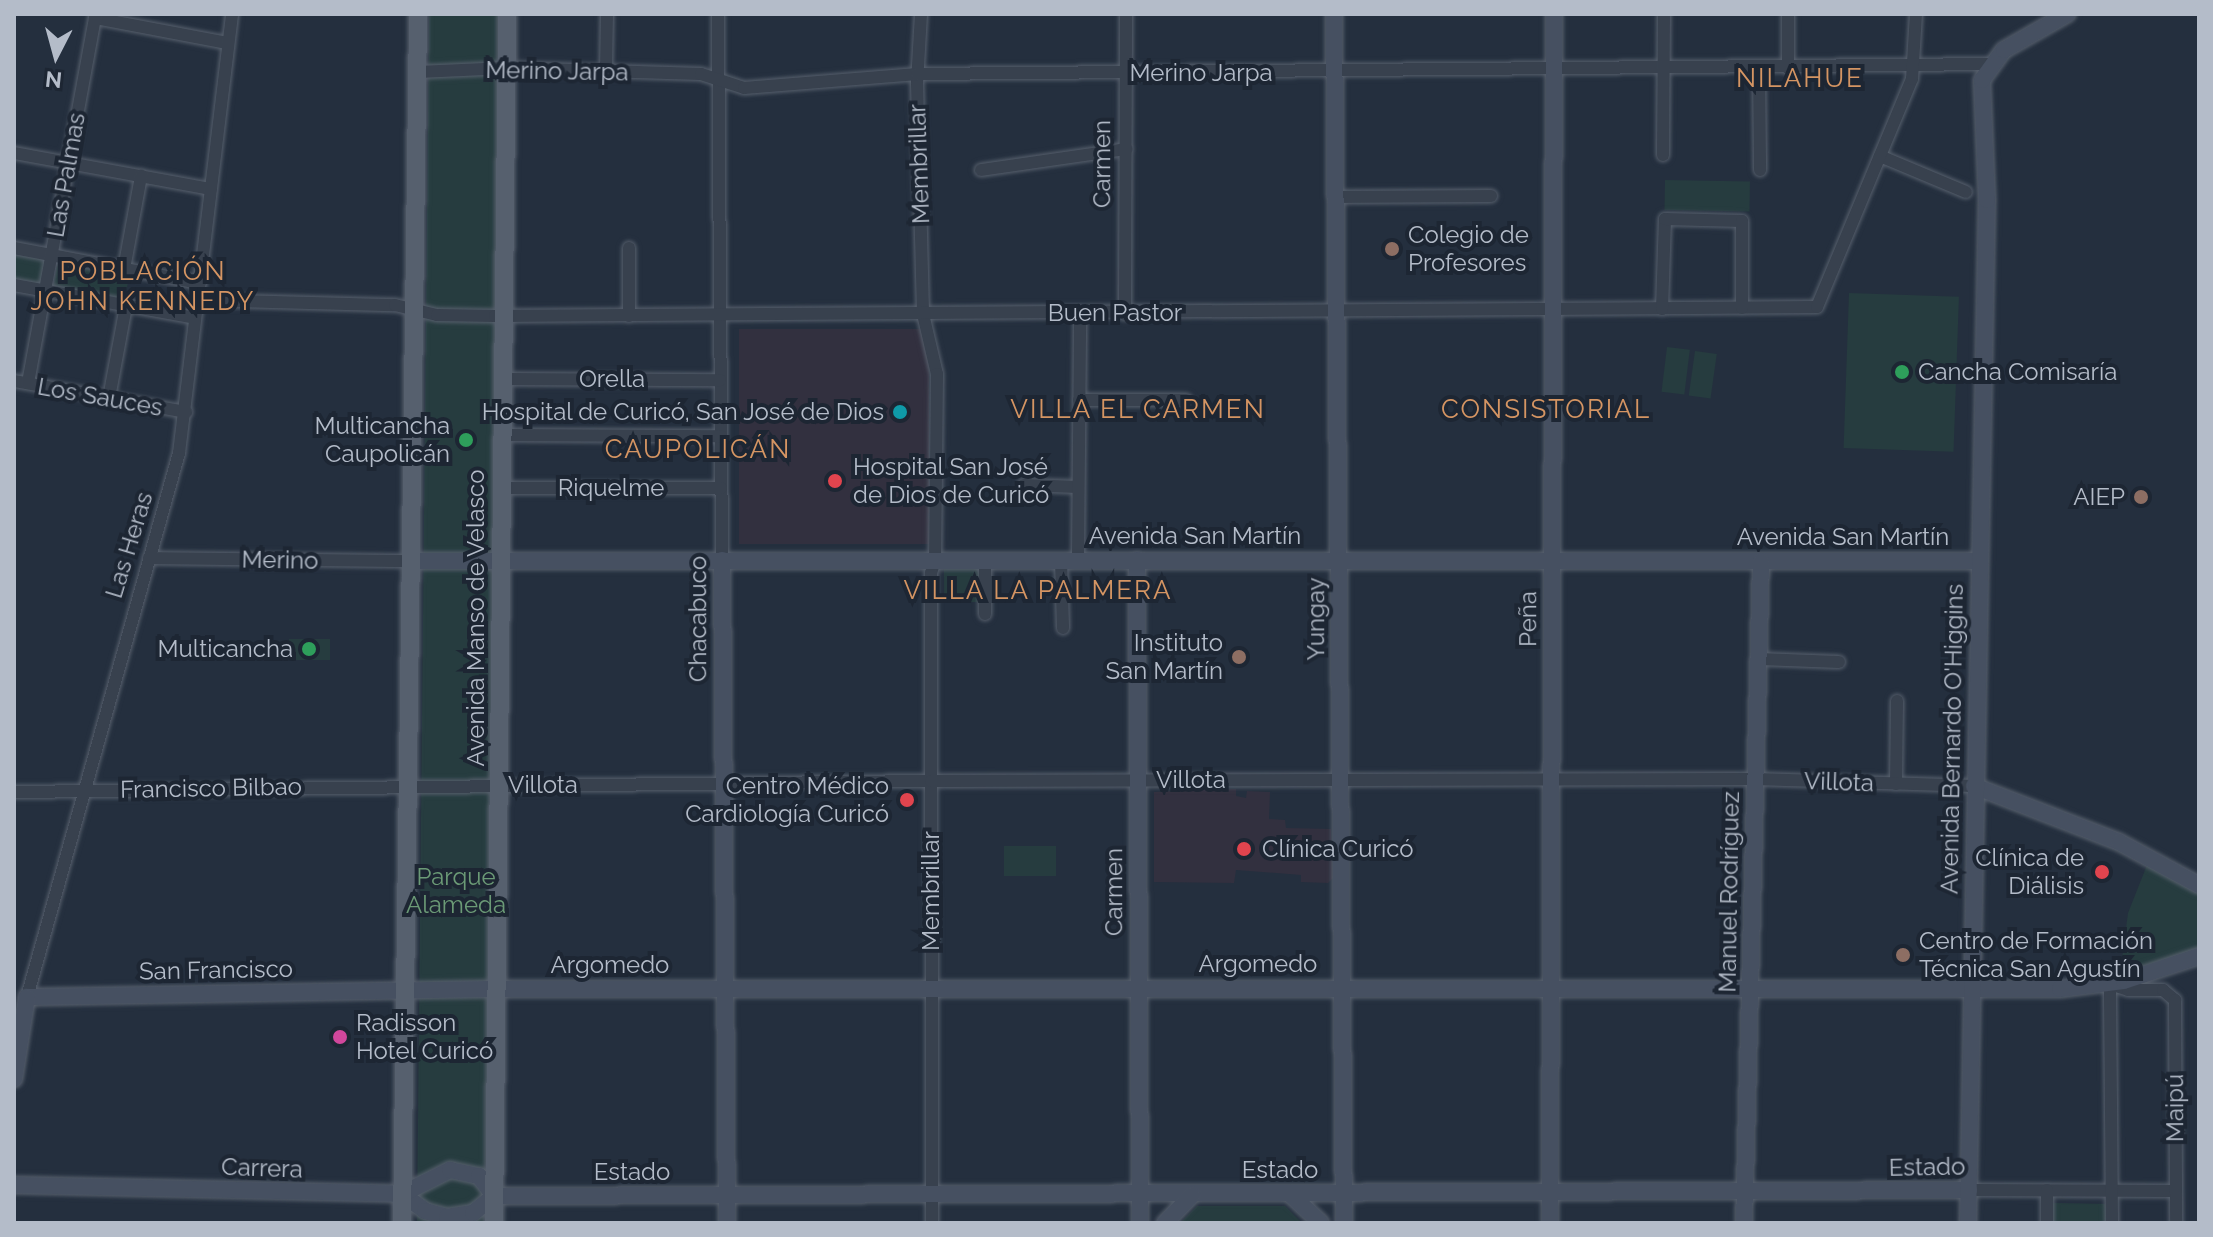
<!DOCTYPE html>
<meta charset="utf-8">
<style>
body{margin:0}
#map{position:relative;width:2213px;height:1237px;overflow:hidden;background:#242f3e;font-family:Raleway,sans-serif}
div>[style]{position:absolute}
.medical>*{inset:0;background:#32303f;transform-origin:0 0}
.green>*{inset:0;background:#263c3f;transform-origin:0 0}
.roads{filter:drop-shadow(0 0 2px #565f6c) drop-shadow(0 0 2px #565f6c)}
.street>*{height:12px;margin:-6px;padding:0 6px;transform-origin:6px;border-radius:6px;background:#38414e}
.secondary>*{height:16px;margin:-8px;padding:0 8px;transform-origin:8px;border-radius:8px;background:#465061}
.primary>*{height:18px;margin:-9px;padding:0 9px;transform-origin:9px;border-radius:9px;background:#56606e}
.dots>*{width:22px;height:22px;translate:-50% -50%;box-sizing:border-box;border:4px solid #1d2633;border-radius:50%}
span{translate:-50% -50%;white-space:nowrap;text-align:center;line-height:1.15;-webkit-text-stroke:8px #1d2633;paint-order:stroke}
.street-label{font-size:24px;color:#b4bcc9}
.poi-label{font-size:24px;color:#b4bcc9}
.left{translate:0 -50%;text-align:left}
.right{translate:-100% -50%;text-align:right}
.park-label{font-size:24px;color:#6b9a76}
.neighbourhood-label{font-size:26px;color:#d59563;letter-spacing:2px}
.frame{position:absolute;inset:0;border:16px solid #b4bcc9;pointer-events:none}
.north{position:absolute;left:16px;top:16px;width:80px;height:80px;-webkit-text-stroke:6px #1d2633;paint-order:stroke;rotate:186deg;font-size:22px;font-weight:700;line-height:32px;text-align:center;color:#b4bcc9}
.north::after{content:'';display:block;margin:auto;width:28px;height:36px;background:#b4bcc9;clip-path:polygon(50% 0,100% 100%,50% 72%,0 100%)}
</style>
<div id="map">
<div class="medical">
<i style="left:929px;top:329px;width:215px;height:190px;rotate:90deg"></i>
<i style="clip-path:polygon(1212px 789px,1236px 789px,1236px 796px,1246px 798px,1247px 791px,1270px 792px,1269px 819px,1285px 820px,1286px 828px,1331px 829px,1333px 878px,1328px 883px,1301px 882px,1301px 875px,1236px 870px,1234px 883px,1154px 882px,1154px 792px)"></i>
</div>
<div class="green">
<i style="clip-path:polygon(429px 14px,498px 14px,493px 887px,484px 1223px,417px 1223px)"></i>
<i style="left:1665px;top:180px;width:85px;height:30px;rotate:1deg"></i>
<i style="clip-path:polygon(14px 251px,50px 258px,44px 286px,14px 280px)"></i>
<i style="left:58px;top:260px;width:73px;height:28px;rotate:11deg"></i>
<i style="left:1849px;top:293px;width:110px;height:155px;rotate:2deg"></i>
<i style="left:1667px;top:347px;width:23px;height:45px;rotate:7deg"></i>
<i style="left:1695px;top:351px;width:22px;height:45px;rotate:8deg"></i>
<i style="left:944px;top:567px;width:38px;height:35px"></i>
<i style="left:289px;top:639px;width:41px;height:21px"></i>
<i style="left:1056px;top:846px;width:30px;height:52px;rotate:90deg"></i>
<i style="clip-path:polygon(2147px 865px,2199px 892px,2199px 951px,2120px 974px,2128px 913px)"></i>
<i style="left:2053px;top:1203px;width:57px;height:20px;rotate:1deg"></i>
<i style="clip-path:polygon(1197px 1206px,1285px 1206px,1302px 1223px,1180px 1223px)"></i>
</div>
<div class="roads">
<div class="street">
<i style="left:718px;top:14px;width:546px;rotate:89.58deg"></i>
<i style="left:921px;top:14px;width:69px;rotate:93.3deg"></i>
<i style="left:917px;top:83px;width:231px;rotate:88.5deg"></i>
<i style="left:923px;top:314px;width:62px;rotate:76.9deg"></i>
<i style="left:937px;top:374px;width:186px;rotate:90.6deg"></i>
<i style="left:935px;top:560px;width:14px;rotate:107deg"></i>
<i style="left:931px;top:573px;width:650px;rotate:89.91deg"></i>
<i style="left:95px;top:18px;width:134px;rotate:10.7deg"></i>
<i style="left:1788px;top:68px;width:54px;rotate:-90deg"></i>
<i style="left:1759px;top:69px;width:101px;rotate:89.4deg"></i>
<i style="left:606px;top:70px;width:56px;rotate:-89deg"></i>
<i style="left:418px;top:72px;width:89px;rotate:-2.6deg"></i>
<i style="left:507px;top:68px;width:194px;rotate:1.8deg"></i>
<i style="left:701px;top:74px;width:45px;rotate:18deg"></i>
<i style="left:744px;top:88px;width:174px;rotate:-4.6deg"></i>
<i style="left:917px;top:74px;width:1072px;rotate:-0.53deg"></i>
<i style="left:14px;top:153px;width:200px;rotate:10.4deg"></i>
<i style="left:1663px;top:155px;width:141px;rotate:-89.6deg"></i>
<i style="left:1880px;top:156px;width:93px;rotate:22.7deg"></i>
<i style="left:981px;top:170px;width:147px;rotate:-8.2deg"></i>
<i style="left:1336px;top:197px;width:155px;rotate:-0.4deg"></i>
<i style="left:14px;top:248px;width:189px;rotate:10.7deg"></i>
<i style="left:124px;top:269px;width:95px;rotate:-79.6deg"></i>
<i style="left:14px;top:285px;width:184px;rotate:10.3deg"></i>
<i style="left:198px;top:300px;width:197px;rotate:1.5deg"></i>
<i style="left:395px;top:305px;width:43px;rotate:13.4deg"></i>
<i style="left:437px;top:315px;width:58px;rotate:1deg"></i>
<i style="left:495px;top:316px;width:1322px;rotate:-0.39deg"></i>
<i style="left:1817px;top:307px;width:247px;rotate:-67.4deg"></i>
<i style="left:1912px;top:79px;width:65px;rotate:-86.5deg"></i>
<i style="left:1662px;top:309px;width:90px;rotate:-88.1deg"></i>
<i style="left:1665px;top:219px;width:77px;rotate:1.5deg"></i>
<i style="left:1742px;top:221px;width:87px;rotate:90deg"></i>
<i style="left:1125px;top:314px;width:300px;rotate:-89.8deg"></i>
<i style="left:629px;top:316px;width:68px;rotate:-90deg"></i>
<i style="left:503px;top:379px;width:217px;rotate:0.3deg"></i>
<i style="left:14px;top:381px;width:175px;rotate:10.2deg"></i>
<i style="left:28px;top:383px;width:375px;rotate:-79.6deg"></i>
<i style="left:109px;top:398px;width:94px;rotate:-79.5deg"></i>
<i style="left:1079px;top:400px;width:107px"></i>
<i style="left:502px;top:435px;width:219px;rotate:0.3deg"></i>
<i style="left:1024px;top:485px;width:54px;rotate:2.1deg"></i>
<i style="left:501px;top:488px;width:220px"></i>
<i style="left:149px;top:558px;width:262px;rotate:0.7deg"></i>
<i style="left:1061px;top:560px;width:68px;rotate:88.3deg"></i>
<i style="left:1078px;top:560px;width:246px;rotate:-89.5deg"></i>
<i style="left:985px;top:614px;width:54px;rotate:-90deg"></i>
<i style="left:1759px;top:659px;width:80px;rotate:2.1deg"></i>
<i style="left:1896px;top:784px;width:83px;rotate:-89.3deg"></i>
<i style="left:14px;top:792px;width:917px;rotate:-0.69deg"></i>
<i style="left:931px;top:781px;width:824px;rotate:-0.14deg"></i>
<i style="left:1755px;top:779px;width:219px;rotate:1.8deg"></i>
<i style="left:27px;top:997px;width:565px;rotate:-74.39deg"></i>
<i style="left:179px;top:453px;width:442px;rotate:-83.1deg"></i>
<i style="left:1969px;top:1190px;width:206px;rotate:0.3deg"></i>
<i style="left:2047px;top:1190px;width:33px;rotate:90deg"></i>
<i style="left:2112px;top:1223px;width:239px;rotate:-90.5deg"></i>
<i style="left:2110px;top:984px;width:19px;rotate:18deg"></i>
<i style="left:2128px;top:990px;width:35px"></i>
<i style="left:2163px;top:990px;width:16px;rotate:40deg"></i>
<i style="left:2175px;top:1000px;width:223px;rotate:89.7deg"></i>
</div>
<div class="secondary">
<i style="left:1334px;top:14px;width:1209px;rotate:89.53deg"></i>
<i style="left:722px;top:560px;width:663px;rotate:89.57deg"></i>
<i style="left:1137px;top:560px;width:663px;rotate:89.74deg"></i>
<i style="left:411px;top:561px;width:1568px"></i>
<i style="left:1974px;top:786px;width:155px;rotate:21.1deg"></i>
<i style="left:2119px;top:842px;width:91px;rotate:28.3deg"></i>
<i style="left:27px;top:997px;width:469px;rotate:-1deg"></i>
<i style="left:496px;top:989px;width:1564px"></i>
<i style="left:2060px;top:989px;width:64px;rotate:-7.1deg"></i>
<i style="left:2124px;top:981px;width:79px;rotate:-18.4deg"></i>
<i style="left:14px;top:1079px;width:83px;rotate:-81deg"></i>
<i style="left:14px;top:1185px;width:388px;rotate:1.3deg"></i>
<i style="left:402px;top:1194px;width:29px;rotate:36deg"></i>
<i style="left:425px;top:1211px;width:23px;rotate:15deg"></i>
<i style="left:447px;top:1217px;width:26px;rotate:-9deg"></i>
<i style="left:473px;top:1213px;width:27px;rotate:-39deg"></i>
<i style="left:402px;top:1194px;width:54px;rotate:-26.6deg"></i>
<i style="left:450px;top:1170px;width:30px;rotate:12deg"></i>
<i style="left:479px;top:1176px;width:25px;rotate:53deg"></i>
<i style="left:1290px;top:1194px;width:42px;rotate:43.1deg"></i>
<i style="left:494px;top:1196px;width:1475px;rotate:-0.23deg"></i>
<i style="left:1165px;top:1223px;width:39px;rotate:-46deg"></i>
<i style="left:1550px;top:1223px;width:1209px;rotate:-89.81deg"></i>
<i style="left:1744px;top:1223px;width:662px;rotate:-88.53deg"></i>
<i style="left:1968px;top:1223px;width:1023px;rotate:-88.94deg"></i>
<i style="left:1987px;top:200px;width:120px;rotate:-92.4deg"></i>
<i style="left:1982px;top:80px;width:37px;rotate:-54deg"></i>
<i style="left:2004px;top:50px;width:73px;rotate:-29.7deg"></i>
</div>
<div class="primary">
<i style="left:402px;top:1223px;width:1209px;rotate:-89.24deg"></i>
<i style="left:494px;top:1223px;width:1209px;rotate:-89.38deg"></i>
</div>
</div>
<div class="dots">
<i style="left:1392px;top:249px;background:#8d6e63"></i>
<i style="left:1902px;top:372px;background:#2e9e5b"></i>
<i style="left:900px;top:412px;background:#0f9aa8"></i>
<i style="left:466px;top:440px;background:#2e9e5b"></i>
<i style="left:835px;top:481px;background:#e0444e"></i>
<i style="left:2141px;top:497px;background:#8d6e63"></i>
<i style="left:309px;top:649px;background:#2e9e5b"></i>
<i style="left:1239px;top:657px;background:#8d6e63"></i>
<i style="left:907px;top:800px;background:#e0444e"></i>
<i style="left:1244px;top:849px;background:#e0444e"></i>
<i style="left:2102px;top:872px;background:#e0444e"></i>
<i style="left:1903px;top:955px;background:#8d6e63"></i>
<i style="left:340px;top:1037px;background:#d1479c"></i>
</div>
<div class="street-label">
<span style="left:557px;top:71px;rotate:1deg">Merino Jarpa</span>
<span style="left:1201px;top:73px">Merino Jarpa</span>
<span style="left:919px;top:164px;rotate:-92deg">Membrillar</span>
<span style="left:1102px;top:164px;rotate:-90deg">Carmen</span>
<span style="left:66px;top:175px;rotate:-80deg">Las Palmas</span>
<span style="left:1115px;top:313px">Buen Pastor</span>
<span style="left:612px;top:379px">Orella</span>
<span style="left:100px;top:397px;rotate:10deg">Los Sauces</span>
<span style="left:611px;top:488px">Riquelme</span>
<span style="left:1195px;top:536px">Avenida San Martín</span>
<span style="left:1843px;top:537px">Avenida San Martín</span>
<span style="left:129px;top:545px;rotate:-73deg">Las Heras</span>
<span style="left:280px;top:560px;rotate:1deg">Merino</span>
<span style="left:476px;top:618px;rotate:-90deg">Avenida Manso de Velasco</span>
<span style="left:698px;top:619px;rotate:-90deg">Chacabuco</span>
<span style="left:1316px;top:619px;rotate:-90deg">Yungay</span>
<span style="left:1528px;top:619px;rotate:-90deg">Peña</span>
<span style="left:1952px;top:739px;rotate:-89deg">Avenida Bernardo O'Higgins</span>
<span style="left:1191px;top:780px">Villota</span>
<span style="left:1839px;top:782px;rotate:2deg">Villota</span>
<span style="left:543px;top:785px">Villota</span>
<span style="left:211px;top:788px;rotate:-1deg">Francisco Bilbao</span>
<span style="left:931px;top:891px;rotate:-90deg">Membrillar</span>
<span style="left:1114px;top:892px;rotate:-90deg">Carmen</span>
<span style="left:1729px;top:892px;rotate:-89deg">Manuel Rodríguez</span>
<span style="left:1258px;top:964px">Argomedo</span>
<span style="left:610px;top:965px">Argomedo</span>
<span style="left:216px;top:970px;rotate:-1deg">San Francisco</span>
<span style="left:2175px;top:1108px;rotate:-90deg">Maipú</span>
<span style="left:1927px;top:1167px;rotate:-1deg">Estado</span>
<span style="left:262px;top:1168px;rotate:2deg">Carrera</span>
<span style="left:1280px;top:1170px">Estado</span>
<span style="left:632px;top:1172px">Estado</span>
</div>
<div class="poi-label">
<span class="left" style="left:1408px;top:249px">Colegio de<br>Profesores</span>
<span class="left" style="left:1918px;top:372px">Cancha Comisaría</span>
<span class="right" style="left:884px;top:412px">Hospital de Curicó, San José de Dios</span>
<span class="right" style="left:450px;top:440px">Multicancha<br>Caupolicán</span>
<span class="left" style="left:853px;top:481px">Hospital San José<br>de Dios de Curicó</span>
<span class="right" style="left:2125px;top:497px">AIEP</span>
<span class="right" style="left:1223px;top:657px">Instituto<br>San Martín</span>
<span class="right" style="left:293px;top:649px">Multicancha</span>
<span class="right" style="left:889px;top:800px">Centro Médico<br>Cardiología Curicó</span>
<span class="left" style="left:1262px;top:849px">Clínica Curicó</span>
<span class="right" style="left:2084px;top:872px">Clínica de<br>Diálisis</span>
<span class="left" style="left:1919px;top:955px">Centro de Formación<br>Técnica San Agustín</span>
<span class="left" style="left:356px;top:1037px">Radisson<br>Hotel Curicó</span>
</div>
<div class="park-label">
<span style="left:456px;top:891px">Parque<br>Alameda</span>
</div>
<div class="neighbourhood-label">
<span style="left:1800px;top:79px">NILAHUE</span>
<span style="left:143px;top:287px">POBLACIÓN<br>JOHN KENNEDY</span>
<span style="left:1138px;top:410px">VILLA EL CARMEN</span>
<span style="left:1546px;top:410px">CONSISTORIAL</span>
<span style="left:698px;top:450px">CAUPOLICÁN</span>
<span style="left:1038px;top:591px">VILLA LA PALMERA</span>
</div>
<div class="frame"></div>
<div class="north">N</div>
</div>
